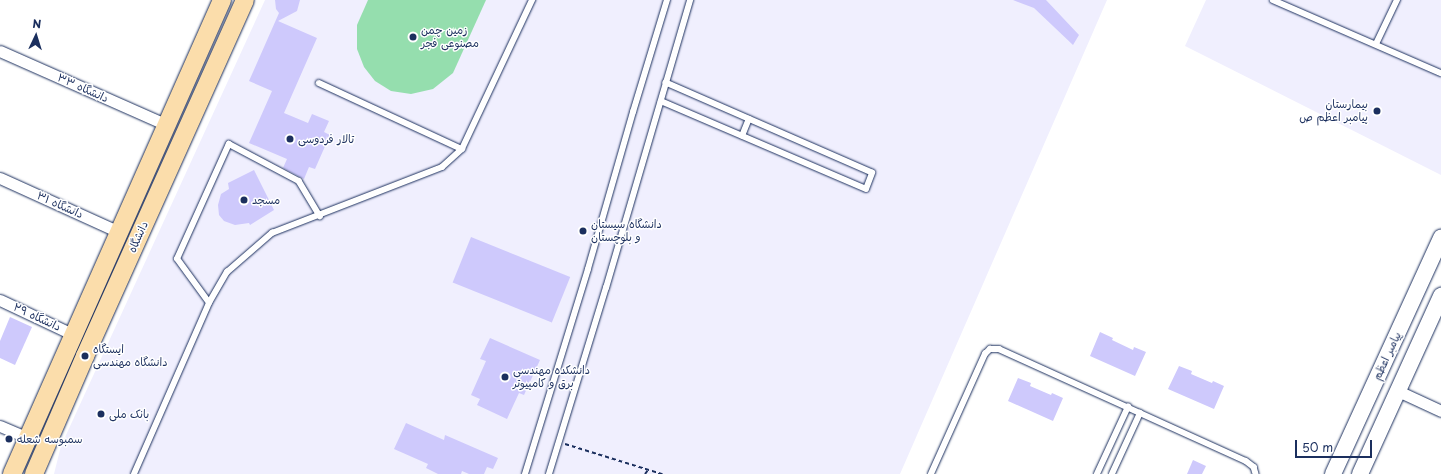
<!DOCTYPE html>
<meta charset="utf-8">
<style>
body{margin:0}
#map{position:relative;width:1441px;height:474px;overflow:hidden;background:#fff;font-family:"Playpen Sans","Playpen Sans Arabic",sans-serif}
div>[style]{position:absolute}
.built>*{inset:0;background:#f0effe}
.green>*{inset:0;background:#95deae}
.building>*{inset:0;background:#cec9fc;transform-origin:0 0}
.path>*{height:2px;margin-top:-1px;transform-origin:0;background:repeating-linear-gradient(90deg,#1b2f5e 0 4px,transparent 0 7px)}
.roads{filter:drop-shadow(0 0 1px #1b2f5e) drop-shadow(0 0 1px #1b2f5e)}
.lane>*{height:5.5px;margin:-2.75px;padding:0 2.75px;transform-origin:2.75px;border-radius:2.75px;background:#fff}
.street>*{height:11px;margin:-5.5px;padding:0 5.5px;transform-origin:5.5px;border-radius:5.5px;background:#fff}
.secondary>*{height:16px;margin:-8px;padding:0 8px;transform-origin:8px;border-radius:8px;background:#fff}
.primary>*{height:18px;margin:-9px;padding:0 9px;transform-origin:9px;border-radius:9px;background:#fbddab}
.dots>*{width:11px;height:11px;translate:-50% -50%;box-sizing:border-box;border:2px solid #fff;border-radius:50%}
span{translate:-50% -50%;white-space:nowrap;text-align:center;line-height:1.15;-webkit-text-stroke:3px #fff;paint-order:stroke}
.poi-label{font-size:11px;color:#1b2f5e}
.left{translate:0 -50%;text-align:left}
.right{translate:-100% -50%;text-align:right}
.street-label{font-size:11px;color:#1b2f5e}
.north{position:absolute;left:16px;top:16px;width:40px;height:40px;-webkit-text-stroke:3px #fff;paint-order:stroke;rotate:4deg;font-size:11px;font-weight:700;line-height:16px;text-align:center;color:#1b2f5e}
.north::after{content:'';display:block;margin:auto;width:14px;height:18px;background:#1b2f5e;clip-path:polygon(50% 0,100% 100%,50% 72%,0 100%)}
.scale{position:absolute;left:1295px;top:440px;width:77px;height:18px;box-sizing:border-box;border:2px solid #1b2f5e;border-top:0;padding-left:5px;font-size:12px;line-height:14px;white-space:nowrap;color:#1b2f5e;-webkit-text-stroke:3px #fff;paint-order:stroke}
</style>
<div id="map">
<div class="built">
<i style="clip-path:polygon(265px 0,1107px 0,900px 474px,54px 474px,61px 446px)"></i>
<i style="clip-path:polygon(1206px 0,1441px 0,1441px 175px,1185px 46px)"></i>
</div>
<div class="green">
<i style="clip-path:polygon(368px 0,486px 0,453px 73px,433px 89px,411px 94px,391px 91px,375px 81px,364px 67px,357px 49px,357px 25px)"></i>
</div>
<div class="building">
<i style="clip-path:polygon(275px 0,300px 0,297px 11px,278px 21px,317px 38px,284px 113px,308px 123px,312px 114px,329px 121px,324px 132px,330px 135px,315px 169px,309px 167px,304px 179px,283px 168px,287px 159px,249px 143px,272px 91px,249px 81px,279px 13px,276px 9px)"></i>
<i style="clip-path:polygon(1013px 0,1046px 0,1079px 35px,1073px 45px,1034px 8px)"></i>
<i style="clip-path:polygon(254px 170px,274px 210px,250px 225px,249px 223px,235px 225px,224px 221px,219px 215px,218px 205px,221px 194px,229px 189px,228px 183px)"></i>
<i style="left:471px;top:237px;width:107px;height:49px;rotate:22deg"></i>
<i style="clip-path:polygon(10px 317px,32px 327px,15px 365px,0 358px,0 341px)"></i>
<i style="clip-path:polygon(1100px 332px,1113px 338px,1112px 340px,1133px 350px,1134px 347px,1146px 352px,1135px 376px,1090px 356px)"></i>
<i style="clip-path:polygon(490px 338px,540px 360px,524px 395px,519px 393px,507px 419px,477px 405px,480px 399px,471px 395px,486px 361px,480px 359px)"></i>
<i style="clip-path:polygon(1179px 366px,1192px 371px,1191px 374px,1212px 383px,1213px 381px,1224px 386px,1214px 409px,1168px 389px)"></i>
<i style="clip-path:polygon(1018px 378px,1031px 383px,1030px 386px,1051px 395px,1052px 393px,1063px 398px,1053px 421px,1008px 401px)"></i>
<i style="clip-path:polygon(406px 423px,444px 440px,445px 435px,498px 458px,493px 469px,487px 467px,484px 474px,469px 474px,462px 471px,461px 474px,438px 474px,426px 468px,428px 464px,394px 449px)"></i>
<i style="clip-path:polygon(1193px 460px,1206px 466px,1202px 474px,1187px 474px)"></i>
</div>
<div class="path">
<i style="left:565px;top:444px;width:102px;rotate:17.2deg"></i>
<i style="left:645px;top:474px;width:5px;rotate:-53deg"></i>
</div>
<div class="roads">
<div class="lane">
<i style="left:1273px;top:0;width:183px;rotate:23.5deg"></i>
<i style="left:1376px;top:44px;width:49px;rotate:-64.5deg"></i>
<i style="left:319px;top:83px;width:157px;rotate:24.8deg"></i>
<i style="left:661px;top:101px;width:223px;rotate:23.2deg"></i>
<i style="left:866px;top:189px;width:17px;rotate:-69deg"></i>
<i style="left:872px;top:173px;width:225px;rotate:-156.4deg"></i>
<i style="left:742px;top:136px;width:18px;rotate:-68deg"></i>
<i style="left:209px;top:303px;width:36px;rotate:-60deg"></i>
<i style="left:227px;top:272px;width:60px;rotate:-40.9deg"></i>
<i style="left:272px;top:233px;width:182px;rotate:-21.2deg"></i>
<i style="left:442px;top:167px;width:27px;rotate:-42deg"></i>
<i style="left:462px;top:149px;width:165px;rotate:-64.8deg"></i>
<i style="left:134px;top:474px;width:187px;rotate:-66.3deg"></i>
<i style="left:209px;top:303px;width:54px;rotate:-126deg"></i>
<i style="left:177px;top:259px;width:126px;rotate:-65.7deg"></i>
<i style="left:229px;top:144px;width:79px;rotate:27.9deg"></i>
<i style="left:299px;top:181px;width:41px;rotate:59deg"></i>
<i style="left:525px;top:474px;width:214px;rotate:-72.9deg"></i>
<i style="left:588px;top:269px;width:163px;rotate:-74deg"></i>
<i style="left:633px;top:112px;width:117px;rotate:-73.1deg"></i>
<i style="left:549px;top:474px;width:195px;rotate:-73deg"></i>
<i style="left:606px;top:288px;width:300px;rotate:-73.7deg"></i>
<i style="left:931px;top:474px;width:132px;rotate:-65.8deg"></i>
<i style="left:985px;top:354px;width:7px;rotate:-45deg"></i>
<i style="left:990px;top:349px;width:9px"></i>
<i style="left:999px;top:349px;width:271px;rotate:24.4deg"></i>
<i style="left:1246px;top:461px;width:10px;rotate:37deg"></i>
<i style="left:1254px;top:467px;width:7px;rotate:74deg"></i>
<i style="left:1097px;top:474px;width:74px;rotate:-65.2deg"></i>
<i style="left:1112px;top:474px;width:67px;rotate:-65.3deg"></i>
</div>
<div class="street">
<i style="left:0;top:51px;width:183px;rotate:23.9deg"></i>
<i style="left:0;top:178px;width:131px;rotate:24.4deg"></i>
<i style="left:0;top:300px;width:82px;rotate:25.3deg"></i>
<i style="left:1398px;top:391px;width:47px;rotate:24.9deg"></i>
<i style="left:0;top:426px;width:30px;rotate:23deg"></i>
</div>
<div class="secondary">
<i style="left:1333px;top:474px;width:260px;rotate:-65.4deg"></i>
<i style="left:1360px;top:474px;width:196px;rotate:-65.5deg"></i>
</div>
<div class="primary">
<i style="left:12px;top:474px;width:518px;rotate:-66.1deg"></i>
<i style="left:34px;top:474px;width:129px;rotate:-66.6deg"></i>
<i style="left:85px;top:356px;width:390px;rotate:-65.8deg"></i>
</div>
</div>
<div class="dots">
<i style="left:413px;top:37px;background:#1b2f5e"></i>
<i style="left:1377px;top:111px;background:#1b2f5e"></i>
<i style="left:290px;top:139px;background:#1b2f5e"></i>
<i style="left:244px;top:200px;background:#1b2f5e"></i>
<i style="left:583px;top:231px;background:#1b2f5e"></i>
<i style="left:85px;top:356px;background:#1b2f5e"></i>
<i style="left:505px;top:377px;background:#1b2f5e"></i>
<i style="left:101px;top:414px;background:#1b2f5e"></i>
<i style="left:9px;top:439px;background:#1b2f5e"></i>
</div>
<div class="poi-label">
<span class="left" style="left:421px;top:37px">زمین چمن<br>مصنوعی فجر</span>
<span class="right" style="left:1368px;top:111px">بیمارستان<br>پیامبر اعظم ص</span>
<span class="left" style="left:298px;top:139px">تالار فردوسی</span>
<span class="left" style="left:252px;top:200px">مسجد</span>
<span class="left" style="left:591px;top:231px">دانشگاه سیستان<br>و بلوچستان</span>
<span class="left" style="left:93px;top:356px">ایستگاه<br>دانشگاه مهندسی</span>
<span class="left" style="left:513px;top:377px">دانشکده مهندسی<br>برق و کامپیوتر</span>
<span class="left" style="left:109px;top:414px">بانک ملی</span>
<span class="left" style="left:17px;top:439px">سمبوسه شعله</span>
</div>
<div class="street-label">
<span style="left:83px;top:88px;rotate:24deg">دانشگاه ۳۳</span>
<span style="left:60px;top:205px;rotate:24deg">دانشگاه ۳۱</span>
<span style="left:138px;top:237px;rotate:-66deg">دانشگاه</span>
<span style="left:37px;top:317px;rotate:25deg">دانشگاه ۲۹</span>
<span style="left:1387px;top:356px;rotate:-65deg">پیامبر اعظم</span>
</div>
<div class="north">N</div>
<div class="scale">50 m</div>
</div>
